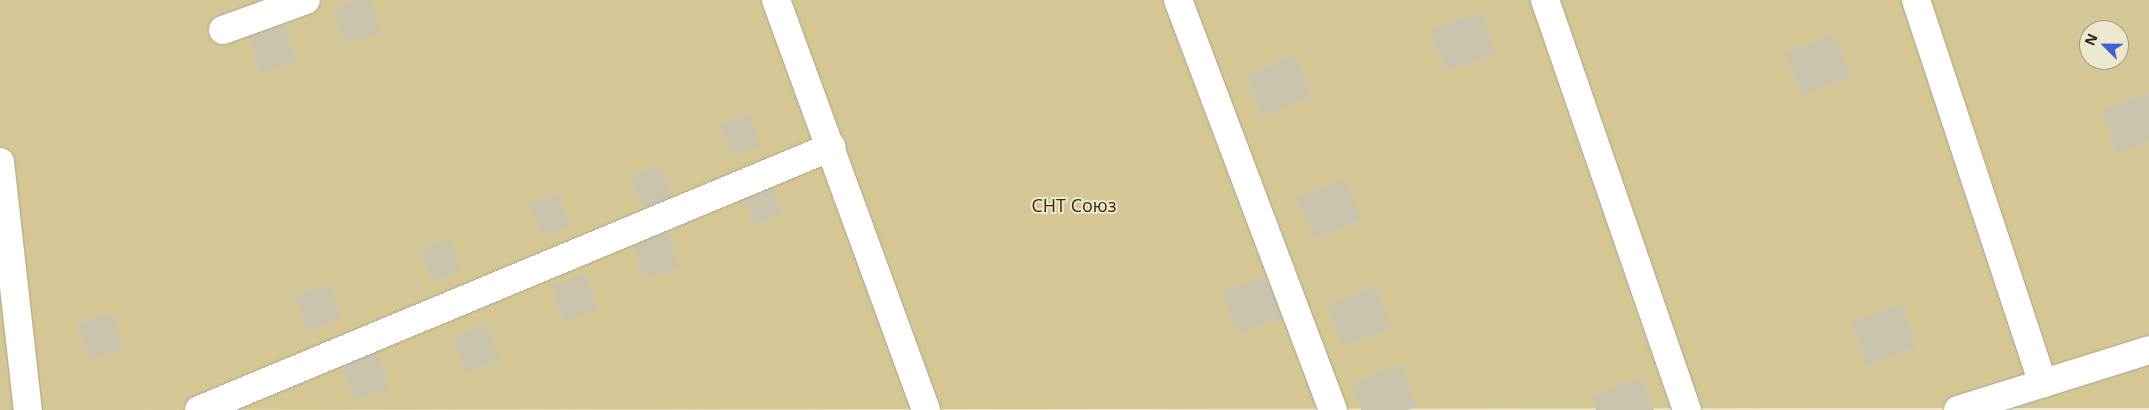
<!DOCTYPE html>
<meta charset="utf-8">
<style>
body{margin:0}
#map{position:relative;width:2149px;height:410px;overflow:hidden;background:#eee7cf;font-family:"Open Sans",sans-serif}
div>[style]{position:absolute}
.green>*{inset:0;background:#d5c794}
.building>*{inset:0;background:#cac4ac;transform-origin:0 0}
.roads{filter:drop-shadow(0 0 1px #aca58e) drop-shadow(0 0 1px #aca58e)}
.minor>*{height:28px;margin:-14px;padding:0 14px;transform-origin:14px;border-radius:14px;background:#fff}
span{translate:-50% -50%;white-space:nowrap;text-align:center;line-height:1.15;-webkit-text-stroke:4px #eee7cf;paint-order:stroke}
.park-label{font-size:18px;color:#362d0c}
.north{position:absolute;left:2079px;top:20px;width:50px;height:50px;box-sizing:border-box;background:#eee7cf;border:1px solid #9e9987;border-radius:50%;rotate:293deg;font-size:14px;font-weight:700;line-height:20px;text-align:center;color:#27251c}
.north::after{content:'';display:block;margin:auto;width:18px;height:22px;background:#3e61d3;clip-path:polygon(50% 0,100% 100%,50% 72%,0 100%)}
</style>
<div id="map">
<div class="green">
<i style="clip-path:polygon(evenodd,0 0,2149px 0,2149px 408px,0 410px,0 0,2089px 30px,2119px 30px,2119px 60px,2089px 60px,2089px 30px)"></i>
</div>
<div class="building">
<i style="clip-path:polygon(356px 0,371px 0,382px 33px,346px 45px,333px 8px)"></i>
<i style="left:1481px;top:11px;width:46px;height:54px;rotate:70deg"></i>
<i style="left:284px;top:25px;width:39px;height:37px;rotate:71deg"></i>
<i style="left:1835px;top:33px;width:47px;height:54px;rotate:69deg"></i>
<i style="left:1295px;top:55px;width:46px;height:53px;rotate:68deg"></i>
<i style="clip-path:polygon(2149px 92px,2149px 142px,2117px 154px,2100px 111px)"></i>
<i style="left:749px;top:113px;width:35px;height:32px;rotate:70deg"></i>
<i style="left:660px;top:163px;width:35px;height:32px;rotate:68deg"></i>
<i style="left:1345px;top:177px;width:46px;height:53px;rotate:68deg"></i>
<i style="left:770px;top:182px;width:35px;height:31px;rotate:68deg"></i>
<i style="left:558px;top:193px;width:35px;height:31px;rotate:68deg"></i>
<i style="left:667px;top:230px;width:39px;height:37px;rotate:71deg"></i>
<i style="left:450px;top:238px;width:35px;height:32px;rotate:70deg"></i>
<i style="left:586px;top:273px;width:39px;height:37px;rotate:71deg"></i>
<i style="left:1272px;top:273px;width:46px;height:54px;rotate:70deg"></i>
<i style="left:329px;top:283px;width:39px;height:37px;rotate:71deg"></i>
<i style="left:1377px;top:285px;width:46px;height:54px;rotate:70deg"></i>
<i style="left:1901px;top:303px;width:47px;height:54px;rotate:69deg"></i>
<i style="left:112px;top:312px;width:39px;height:37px;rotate:71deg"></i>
<i style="left:487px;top:324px;width:39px;height:37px;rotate:71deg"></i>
<i style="left:377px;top:351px;width:40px;height:37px;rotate:71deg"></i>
<i style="clip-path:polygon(1401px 364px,1417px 406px,1408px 410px,1361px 410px,1351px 382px)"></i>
<i style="clip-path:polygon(1641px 377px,1654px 410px,1596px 410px,1591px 396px)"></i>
</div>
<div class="roads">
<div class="minor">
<i style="left:776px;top:0;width:437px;rotate:69.9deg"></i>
<i style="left:1178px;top:0;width:438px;rotate:69.3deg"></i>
<i style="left:1545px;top:0;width:434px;rotate:70.9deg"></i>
<i style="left:1916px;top:0;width:404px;rotate:71.7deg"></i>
<i style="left:223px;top:30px;width:88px;rotate:-19.9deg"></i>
<i style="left:0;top:162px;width:250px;rotate:83.6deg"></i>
<i style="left:199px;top:410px;width:685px;rotate:-22.59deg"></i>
<i style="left:1958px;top:410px;width:200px;rotate:-17.4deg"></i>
</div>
</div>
<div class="park-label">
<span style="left:1074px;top:205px">СНТ Союз</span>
</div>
<div class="north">N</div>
</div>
